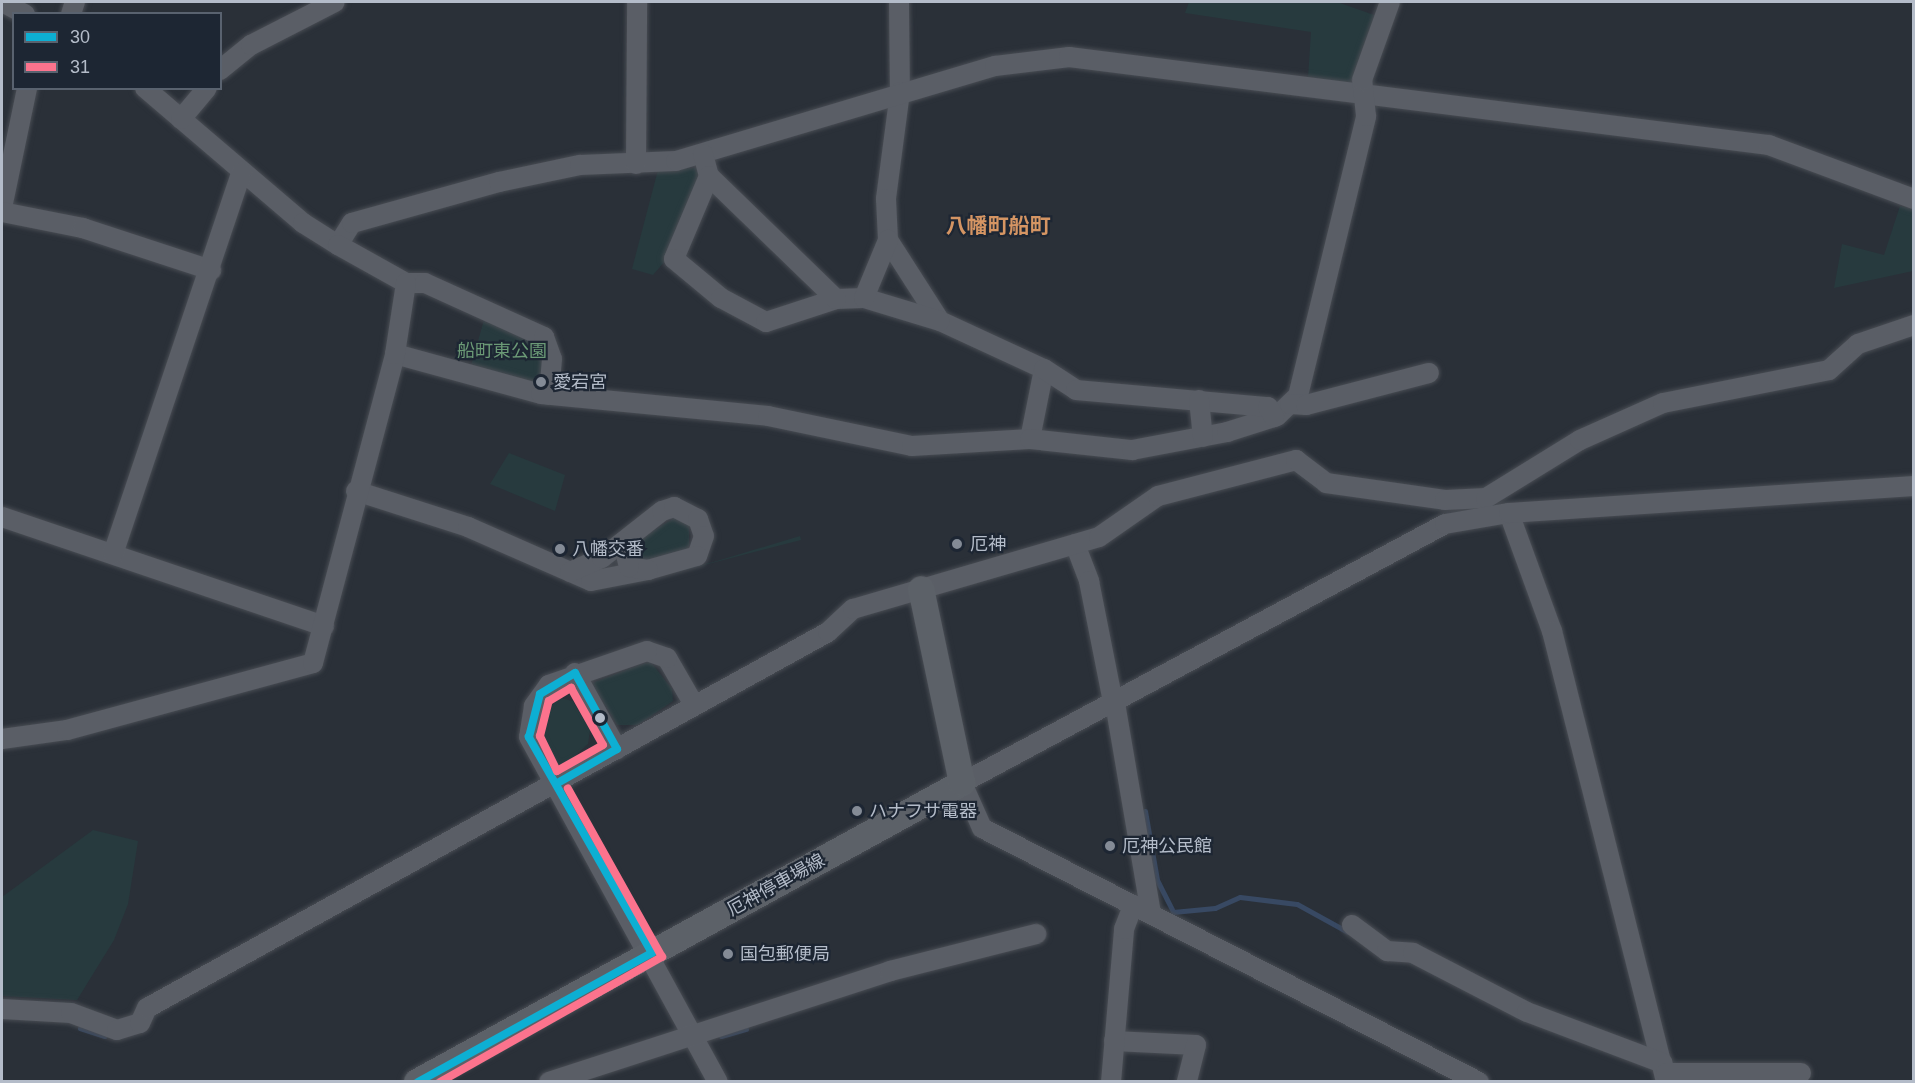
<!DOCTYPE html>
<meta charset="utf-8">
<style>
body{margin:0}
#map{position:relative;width:1915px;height:1083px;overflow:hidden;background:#2a3038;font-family:Helvetica,"Noto Sans JP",sans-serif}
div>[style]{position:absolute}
.green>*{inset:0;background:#273a3e}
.stream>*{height:5px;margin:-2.5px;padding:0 2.5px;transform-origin:2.5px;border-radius:2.5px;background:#384963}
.roads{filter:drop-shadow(0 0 2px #484c53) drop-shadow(0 0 2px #484c53)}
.minor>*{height:20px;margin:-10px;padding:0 10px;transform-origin:10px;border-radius:10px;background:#5a5e66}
.major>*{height:26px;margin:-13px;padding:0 13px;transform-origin:13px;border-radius:13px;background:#5c6168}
.bus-1>*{height:8px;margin:-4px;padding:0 4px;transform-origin:4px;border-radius:4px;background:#0dafd3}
.bus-2>*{height:8px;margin:-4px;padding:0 4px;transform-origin:4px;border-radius:4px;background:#fc738d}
.dots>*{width:16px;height:16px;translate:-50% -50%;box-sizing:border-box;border:3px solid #1d2633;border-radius:50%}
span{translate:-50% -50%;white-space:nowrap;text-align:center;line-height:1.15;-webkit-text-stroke:4.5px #1d2633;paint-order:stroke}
.park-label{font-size:18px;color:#6b9a76}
.poi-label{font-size:18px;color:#b4bcc9}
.left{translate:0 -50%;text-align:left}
.street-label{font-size:18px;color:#b4bcc9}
.quarter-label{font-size:21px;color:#d59563;font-weight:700}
.frame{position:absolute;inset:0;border:3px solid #b4bcc9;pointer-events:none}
.legend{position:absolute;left:12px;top:12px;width:210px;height:78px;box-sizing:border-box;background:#1d2633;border:2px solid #59626f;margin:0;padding:8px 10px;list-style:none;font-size:18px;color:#b4bcc9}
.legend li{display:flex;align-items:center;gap:12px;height:30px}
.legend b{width:30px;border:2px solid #59626f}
</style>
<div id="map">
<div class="green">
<i style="clip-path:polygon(1189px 2px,1337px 2px,1377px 16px,1352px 84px,1308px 78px,1311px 32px,1185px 13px)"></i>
<i style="clip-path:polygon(696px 168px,702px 173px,665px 261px,653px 275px,632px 269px,658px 170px)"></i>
<i style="clip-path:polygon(1900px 206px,1913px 209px,1913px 271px,1834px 288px,1842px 244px,1884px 255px)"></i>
<i style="clip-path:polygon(484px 320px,534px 337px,550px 377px,538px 375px,536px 385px,470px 369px)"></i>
<i style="clip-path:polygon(509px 453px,565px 475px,555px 511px,490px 484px)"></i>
<i style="clip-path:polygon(676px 517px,689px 525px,689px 550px,638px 565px,631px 544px)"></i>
<i style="clip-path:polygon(800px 536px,801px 540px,596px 593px,717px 561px)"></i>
<i style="clip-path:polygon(650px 661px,672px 689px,673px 701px,638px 725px,617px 725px,592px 683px)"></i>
<i style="clip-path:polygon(559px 698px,573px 701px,590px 730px,588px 744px,565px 765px,556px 764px,542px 742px,548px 708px)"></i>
<i style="clip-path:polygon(93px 830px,138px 841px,128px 904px,114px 940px,77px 1000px,2px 996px,2px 897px)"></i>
</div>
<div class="stream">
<i style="left:1145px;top:811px;width:70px;rotate:80.1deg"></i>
<i style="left:1157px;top:880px;width:36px;rotate:63deg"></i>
<i style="left:1173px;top:912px;width:42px;rotate:-5.4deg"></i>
<i style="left:1215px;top:908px;width:27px;rotate:-24deg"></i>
<i style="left:1240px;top:897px;width:57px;rotate:7deg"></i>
<i style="left:1297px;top:904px;width:58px;rotate:28.8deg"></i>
<i style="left:80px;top:1028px;width:26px;rotate:18deg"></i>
<i style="left:721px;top:1036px;width:26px;rotate:-16deg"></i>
</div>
<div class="roads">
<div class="minor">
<i style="left:2px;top:2px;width:26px;rotate:28deg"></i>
<i style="left:899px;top:2px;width:90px;rotate:89.4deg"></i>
<i style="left:900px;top:92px;width:108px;rotate:97.5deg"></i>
<i style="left:886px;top:199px;width:41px;rotate:87.2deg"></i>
<i style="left:888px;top:240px;width:96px;rotate:57.3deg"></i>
<i style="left:940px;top:321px;width:115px;rotate:24.8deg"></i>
<i style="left:1044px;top:369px;width:71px;rotate:101.3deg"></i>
<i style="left:71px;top:14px;width:13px;rotate:-72deg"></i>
<i style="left:220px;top:70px;width:40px;rotate:-39deg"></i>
<i style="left:251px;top:45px;width:94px;rotate:-27.1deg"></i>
<i style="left:145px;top:88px;width:208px;rotate:40.5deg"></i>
<i style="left:303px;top:223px;width:41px;rotate:32.2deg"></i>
<i style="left:338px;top:245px;width:26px;rotate:-58deg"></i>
<i style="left:352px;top:223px;width:153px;rotate:-15.6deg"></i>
<i style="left:499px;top:182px;width:83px;rotate:-11.9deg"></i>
<i style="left:580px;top:165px;width:96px;rotate:-2.4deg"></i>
<i style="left:676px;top:161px;width:333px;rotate:-16.6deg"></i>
<i style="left:995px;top:66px;width:75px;rotate:-6.9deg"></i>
<i style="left:1069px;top:57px;width:706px;rotate:7.17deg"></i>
<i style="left:1769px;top:145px;width:155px;rotate:20.4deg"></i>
<i style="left:181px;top:119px;width:40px;rotate:-50deg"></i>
<i style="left:703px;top:154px;width:23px;rotate:75deg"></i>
<i style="left:709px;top:176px;width:90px;rotate:112.9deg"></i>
<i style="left:674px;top:259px;width:61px;rotate:39.7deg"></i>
<i style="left:721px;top:298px;width:51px;rotate:28.1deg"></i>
<i style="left:766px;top:322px;width:74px;rotate:-18.2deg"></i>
<i style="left:836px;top:299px;width:28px;rotate:-2deg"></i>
<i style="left:864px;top:298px;width:79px;rotate:16.8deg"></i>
<i style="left:636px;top:164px;width:162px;rotate:-89.6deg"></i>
<i style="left:709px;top:176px;width:177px;rotate:44.1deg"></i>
<i style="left:2px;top:208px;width:123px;rotate:-78.2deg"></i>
<i style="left:2px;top:212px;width:83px;rotate:11.2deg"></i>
<i style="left:83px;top:228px;width:135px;rotate:18.2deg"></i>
<i style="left:338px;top:245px;width:78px;rotate:29.2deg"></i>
<i style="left:406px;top:283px;width:19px"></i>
<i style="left:425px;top:283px;width:131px;rotate:24.4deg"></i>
<i style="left:544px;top:337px;width:23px;rotate:70deg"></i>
<i style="left:552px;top:359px;width:36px;rotate:95deg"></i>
<i style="left:864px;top:298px;width:63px;rotate:-67.5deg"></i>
<i style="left:395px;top:354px;width:151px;rotate:15.3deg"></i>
<i style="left:541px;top:394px;width:228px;rotate:5.5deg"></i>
<i style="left:768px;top:416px;width:147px;rotate:11.8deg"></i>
<i style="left:912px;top:446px;width:118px;rotate:-3.4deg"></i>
<i style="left:1030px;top:439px;width:103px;rotate:6.2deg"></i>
<i style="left:1132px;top:450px;width:97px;rotate:-10.7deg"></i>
<i style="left:1227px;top:432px;width:52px;rotate:-17.7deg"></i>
<i style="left:1277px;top:416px;width:29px;rotate:-44deg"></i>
<i style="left:1298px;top:396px;width:288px;rotate:-76.3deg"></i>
<i style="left:1366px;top:116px;width:36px;rotate:-96deg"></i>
<i style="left:1362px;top:80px;width:83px;rotate:-70.3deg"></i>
<i style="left:1044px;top:369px;width:38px;rotate:33deg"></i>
<i style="left:1076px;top:390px;width:193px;rotate:5.1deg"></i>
<i style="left:1268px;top:407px;width:12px;rotate:59deg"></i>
<i style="left:1199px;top:400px;width:37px;rotate:84deg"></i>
<i style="left:1290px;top:404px;width:16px;rotate:4deg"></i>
<i style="left:1306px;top:405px;width:127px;rotate:-14.6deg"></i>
<i style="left:356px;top:491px;width:118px;rotate:17.8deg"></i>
<i style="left:468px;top:527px;width:134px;rotate:23.7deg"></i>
<i style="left:591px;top:581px;width:58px;rotate:-10.9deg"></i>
<i style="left:1509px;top:513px;width:126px;rotate:70deg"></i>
<i style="left:1552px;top:631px;width:465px;rotate:75.8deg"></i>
<i style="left:2px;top:517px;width:340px;rotate:18.7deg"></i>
<i style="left:1075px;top:544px;width:40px;rotate:69deg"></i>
<i style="left:1089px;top:581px;width:123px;rotate:78.8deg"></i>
<i style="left:113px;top:554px;width:402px;rotate:-71.4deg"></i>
<i style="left:570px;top:572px;width:35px;rotate:-24deg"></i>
<i style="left:602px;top:558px;width:76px;rotate:-38.1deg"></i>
<i style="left:662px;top:511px;width:13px;rotate:-18deg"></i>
<i style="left:674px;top:507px;width:27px;rotate:27deg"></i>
<i style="left:698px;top:519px;width:18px;rotate:71deg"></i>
<i style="left:704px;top:536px;width:21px;rotate:109deg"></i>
<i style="left:697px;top:556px;width:51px;rotate:164.1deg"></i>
<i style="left:648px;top:570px;width:19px;rotate:-171deg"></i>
<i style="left:629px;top:567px;width:25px;rotate:-104deg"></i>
<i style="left:575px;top:673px;width:87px;rotate:61.1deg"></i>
<i style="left:693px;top:703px;width:52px;rotate:-120deg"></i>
<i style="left:667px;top:658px;width:21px;rotate:-161deg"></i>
<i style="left:647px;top:651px;width:104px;rotate:160.9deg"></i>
<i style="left:549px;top:685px;width:26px;rotate:126deg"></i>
<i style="left:534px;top:706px;width:31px;rotate:99deg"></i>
<i style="left:529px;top:737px;width:393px;rotate:61.3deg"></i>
<i style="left:1115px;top:703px;width:214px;rotate:80.3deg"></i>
<i style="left:2px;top:739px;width:66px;rotate:-7.9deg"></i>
<i style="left:67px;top:730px;width:255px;rotate:-15.2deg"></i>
<i style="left:313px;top:663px;width:320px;rotate:-75.1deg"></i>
<i style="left:395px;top:354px;width:72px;rotate:-81.2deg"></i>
<i style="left:1352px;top:925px;width:44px;rotate:36.6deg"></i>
<i style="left:1387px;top:951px;width:26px;rotate:4deg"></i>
<i style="left:1413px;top:953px;width:128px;rotate:27.4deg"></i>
<i style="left:1527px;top:1012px;width:145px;rotate:20.6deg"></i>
<i style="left:2px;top:1009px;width:69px;rotate:3.3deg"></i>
<i style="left:71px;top:1013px;width:49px;rotate:20.3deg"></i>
<i style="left:117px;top:1030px;width:24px;rotate:-17deg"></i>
<i style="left:140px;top:1023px;width:17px;rotate:-65deg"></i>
<i style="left:147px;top:1008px;width:778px;rotate:-28.9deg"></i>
<i style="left:828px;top:632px;width:34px;rotate:-43deg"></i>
<i style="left:853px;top:609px;width:256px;rotate:-16.3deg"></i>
<i style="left:1099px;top:537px;width:72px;rotate:-34.8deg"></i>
<i style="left:1158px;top:496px;width:143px;rotate:-14.6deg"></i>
<i style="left:1296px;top:460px;width:38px;rotate:37deg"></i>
<i style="left:1326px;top:483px;width:120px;rotate:8.1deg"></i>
<i style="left:1445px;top:500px;width:41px;rotate:-2.8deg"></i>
<i style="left:1486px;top:498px;width:110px;rotate:-31.7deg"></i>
<i style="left:1580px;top:440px;width:91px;rotate:-24deg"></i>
<i style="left:1663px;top:403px;width:169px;rotate:-11.2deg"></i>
<i style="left:1829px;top:370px;width:39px;rotate:-42deg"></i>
<i style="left:1858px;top:344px;width:59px;rotate:-18.7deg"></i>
<i style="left:1114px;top:1041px;width:82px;rotate:2.8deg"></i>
<i style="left:1196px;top:1045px;width:38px;rotate:104deg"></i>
<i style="left:1666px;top:1073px;width:135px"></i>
<i style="left:549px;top:1082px;width:359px;rotate:-18deg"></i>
<i style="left:890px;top:971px;width:151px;rotate:-14.2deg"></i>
<i style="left:1111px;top:1082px;width:154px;rotate:-85.1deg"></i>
<i style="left:1124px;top:929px;width:26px;rotate:-69deg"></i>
<i style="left:1479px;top:1082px;width:558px;rotate:-152.93deg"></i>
<i style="left:982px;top:828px;width:49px;rotate:-114deg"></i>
<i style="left:962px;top:783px;width:548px;rotate:-28.2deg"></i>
<i style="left:1445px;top:524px;width:65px;rotate:-9.8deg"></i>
<i style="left:1509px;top:513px;width:406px;rotate:-3.8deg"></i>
</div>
<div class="major">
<i style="left:417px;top:1082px;width:622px;rotate:-28.75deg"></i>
<i style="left:962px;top:783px;width:198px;rotate:-101.9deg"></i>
</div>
</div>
<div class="bus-1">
<i style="left:418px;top:1082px;width:267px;rotate:-28.9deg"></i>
<i style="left:652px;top:953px;width:249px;rotate:-119.7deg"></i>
<i style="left:529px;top:737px;width:44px;rotate:-75.7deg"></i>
<i style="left:540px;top:694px;width:41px;rotate:-31deg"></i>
<i style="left:575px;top:673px;width:87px;rotate:61.1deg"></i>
<i style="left:617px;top:749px;width:70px;rotate:150.2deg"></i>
</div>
<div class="bus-2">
<i style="left:571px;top:688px;width:65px;rotate:60.7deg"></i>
<i style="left:603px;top:745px;width:53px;rotate:150.5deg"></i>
<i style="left:557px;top:771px;width:39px;rotate:-116deg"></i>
<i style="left:540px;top:736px;width:36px;rotate:-76deg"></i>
<i style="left:549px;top:701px;width:26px;rotate:-31deg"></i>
<i style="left:440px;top:1082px;width:255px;rotate:-29.4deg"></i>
<i style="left:662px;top:957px;width:193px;rotate:-119.2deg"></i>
</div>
<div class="dots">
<i style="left:541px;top:382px;background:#848b96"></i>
<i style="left:957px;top:544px;background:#848b96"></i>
<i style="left:560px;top:549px;background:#848b96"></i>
<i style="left:600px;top:718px;background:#b4bcc9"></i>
<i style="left:857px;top:811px;background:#848b96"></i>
<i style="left:1110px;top:846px;background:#848b96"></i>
<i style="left:728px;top:954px;background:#848b96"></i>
</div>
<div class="park-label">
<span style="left:502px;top:351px">船町東公園</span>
</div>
<div class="poi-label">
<span class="left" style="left:553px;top:382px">愛宕宮</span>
<span class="left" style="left:970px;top:544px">厄神</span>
<span class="left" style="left:572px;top:549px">八幡交番</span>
<span class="left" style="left:869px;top:811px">ハナフサ電器</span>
<span class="left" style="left:1122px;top:846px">厄神公民館</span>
<span class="left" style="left:740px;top:954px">国包郵便局</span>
</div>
<div class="street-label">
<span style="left:776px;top:885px;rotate:-29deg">厄神停車場線</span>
</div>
<div class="quarter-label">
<span style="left:998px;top:226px">八幡町船町</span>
</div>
<div class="frame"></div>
<ul class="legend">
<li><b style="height:8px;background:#0dafd3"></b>30</li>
<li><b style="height:8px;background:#fc738d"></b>31</li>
</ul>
</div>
